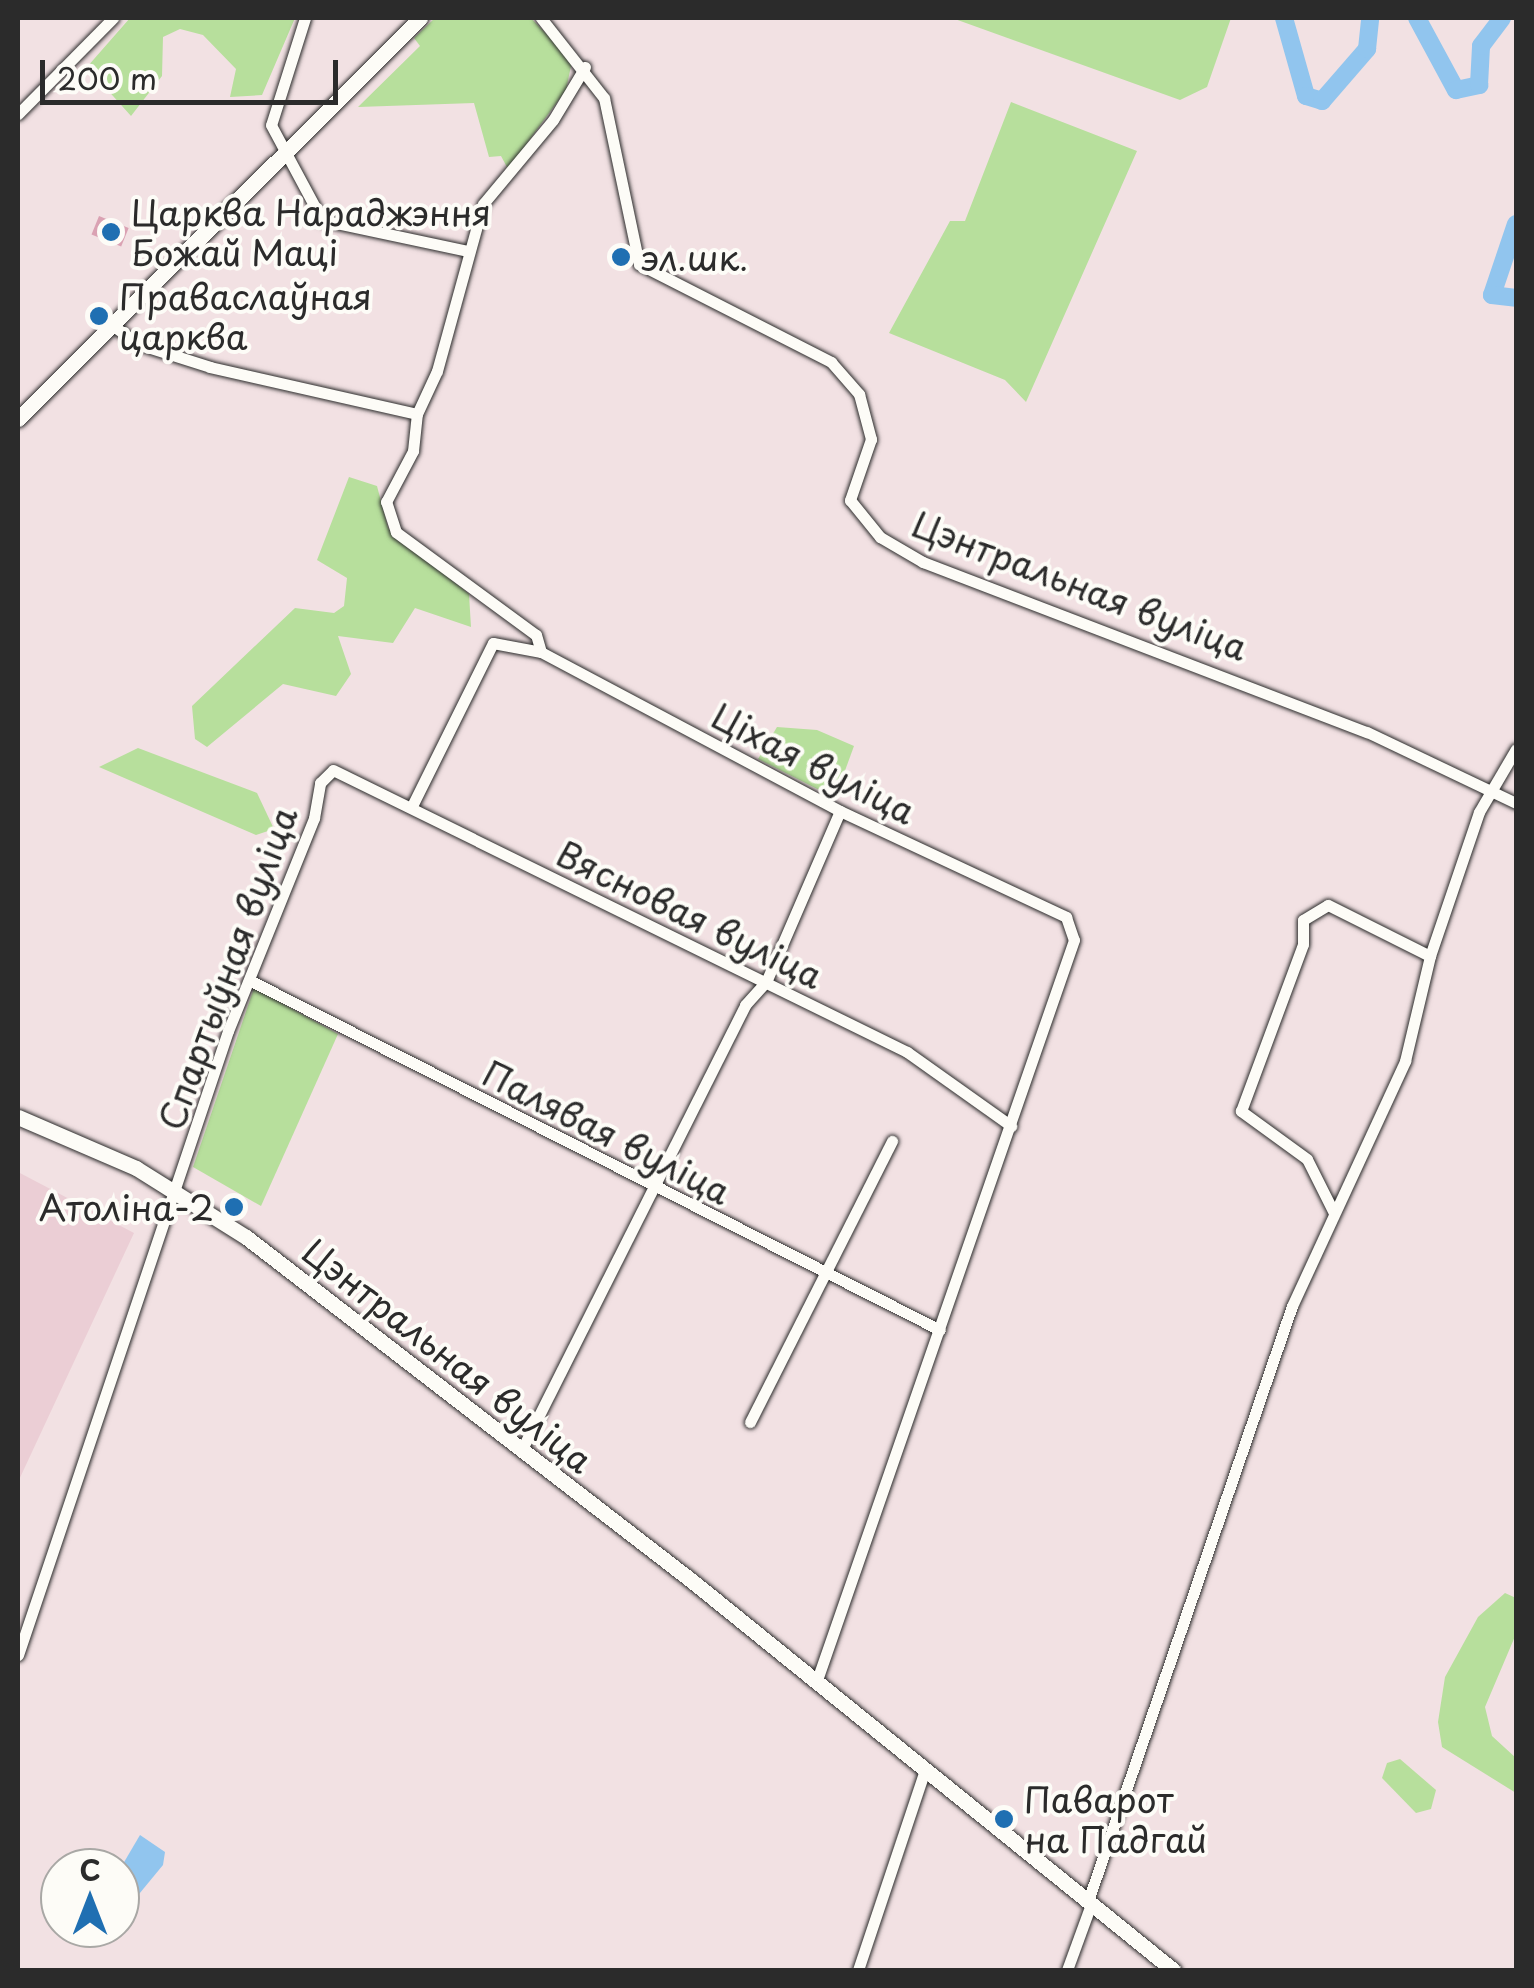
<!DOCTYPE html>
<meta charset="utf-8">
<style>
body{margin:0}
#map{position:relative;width:1534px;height:1988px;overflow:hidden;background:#f2e1e3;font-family:"Playpen Sans",sans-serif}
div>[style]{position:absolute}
.built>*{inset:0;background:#ebced5}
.green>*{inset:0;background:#b7df9c}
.water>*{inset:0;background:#91c5ee}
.river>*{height:18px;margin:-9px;padding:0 9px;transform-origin:9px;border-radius:9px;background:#91c5ee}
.building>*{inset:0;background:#daa2b3;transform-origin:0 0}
.roads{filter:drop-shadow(0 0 2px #2b2b2b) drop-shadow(0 0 2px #2b2b2b)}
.street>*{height:11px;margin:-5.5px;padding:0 5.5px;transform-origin:5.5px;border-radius:5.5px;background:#fdfcf7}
.secondary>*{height:15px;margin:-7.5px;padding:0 7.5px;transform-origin:7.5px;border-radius:7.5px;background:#fdfcf7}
.dots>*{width:28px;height:28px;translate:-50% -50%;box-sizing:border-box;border:5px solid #fdfcf7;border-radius:50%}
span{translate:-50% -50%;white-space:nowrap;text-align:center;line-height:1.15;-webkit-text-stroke:8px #fdfcf7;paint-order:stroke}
.poi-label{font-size:35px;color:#2b2b2b}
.left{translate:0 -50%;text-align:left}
.right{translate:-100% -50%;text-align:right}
.street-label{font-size:35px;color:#2b2b2b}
.frame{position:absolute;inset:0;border:20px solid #2b2b2b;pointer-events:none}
.north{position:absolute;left:40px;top:1848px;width:100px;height:100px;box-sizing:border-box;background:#fdfcf7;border:2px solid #a9a8a5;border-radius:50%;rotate:0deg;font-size:28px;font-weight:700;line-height:40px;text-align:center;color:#2b2b2b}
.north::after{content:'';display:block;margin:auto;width:35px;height:45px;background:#1f6fb2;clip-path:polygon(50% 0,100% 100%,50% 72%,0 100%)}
.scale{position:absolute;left:40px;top:60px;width:298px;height:45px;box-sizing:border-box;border:5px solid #2b2b2b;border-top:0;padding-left:12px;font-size:30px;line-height:35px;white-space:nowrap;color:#2b2b2b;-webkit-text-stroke:8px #fdfcf7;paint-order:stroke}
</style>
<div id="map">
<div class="built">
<i style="clip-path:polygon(18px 1172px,134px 1233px,18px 1482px)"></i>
</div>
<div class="green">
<i style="clip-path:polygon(130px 18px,295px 18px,262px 95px,230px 97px,236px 69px,203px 35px,180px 29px,163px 37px,162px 76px,131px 116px,87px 67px)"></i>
<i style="clip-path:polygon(435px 18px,531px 18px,572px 61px,566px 90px,508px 169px,501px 156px,489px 157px,474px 103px,358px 107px,420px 46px,414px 38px)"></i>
<i style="clip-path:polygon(952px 18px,1231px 18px,1207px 87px,1180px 100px)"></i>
<i style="clip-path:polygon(1011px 102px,1137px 151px,1026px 402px,1005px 380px,889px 333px,950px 221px,965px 221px)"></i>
<i style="clip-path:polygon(349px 477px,377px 486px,388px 528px,469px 594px,471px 627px,415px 608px,393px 643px,338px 636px,351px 674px,336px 696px,283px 684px,207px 747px,195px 739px,192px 706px,295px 608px,334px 613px,344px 606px,347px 578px,317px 560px)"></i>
<i style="clip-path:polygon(777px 727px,817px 730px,854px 746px,835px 798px,758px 759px)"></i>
<i style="clip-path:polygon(138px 748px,257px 793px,274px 829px,256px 835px,99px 767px)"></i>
<i style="clip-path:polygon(254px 988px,338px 1034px,261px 1206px,193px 1167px)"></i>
<i style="clip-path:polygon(1505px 1593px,1516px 1598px,1516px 1634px,1485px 1707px,1492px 1736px,1516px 1758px,1516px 1793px,1442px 1747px,1438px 1722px,1445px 1677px,1478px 1617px)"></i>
<i style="clip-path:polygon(1400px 1759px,1436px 1790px,1431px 1809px,1416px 1813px,1382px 1778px,1387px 1763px)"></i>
</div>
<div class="water">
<i style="clip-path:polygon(140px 1835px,165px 1852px,163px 1865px,130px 1905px,120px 1899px,120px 1869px)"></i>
</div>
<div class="river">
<i style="left:1284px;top:18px;width:81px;rotate:74.2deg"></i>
<i style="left:1306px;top:96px;width:17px;rotate:17deg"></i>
<i style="left:1322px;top:101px;width:69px;rotate:-49.1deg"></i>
<i style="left:1367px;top:49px;width:31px;rotate:-84deg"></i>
<i style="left:1417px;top:18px;width:82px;rotate:61.6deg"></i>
<i style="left:1456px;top:90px;width:24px;rotate:-12deg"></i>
<i style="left:1479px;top:85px;width:39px;rotate:-87deg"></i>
<i style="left:1481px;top:46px;width:35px;rotate:-53deg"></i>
<i style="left:1516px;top:224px;width:75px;rotate:108.7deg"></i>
<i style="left:1492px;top:295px;width:24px;rotate:7deg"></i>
</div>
<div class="building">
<i style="left:99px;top:216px;width:32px;height:20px;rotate:22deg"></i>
</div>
<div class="roads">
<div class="street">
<i style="left:305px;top:18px;width:112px;rotate:107.6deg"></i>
<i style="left:271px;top:125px;width:108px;rotate:61.8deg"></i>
<i style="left:322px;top:220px;width:149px;rotate:12deg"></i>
<i style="left:541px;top:18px;width:102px;rotate:51.8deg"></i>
<i style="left:604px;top:98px;width:170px;rotate:78.1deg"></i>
<i style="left:639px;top:264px;width:216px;rotate:27deg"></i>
<i style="left:831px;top:362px;width:43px;rotate:48.8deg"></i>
<i style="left:859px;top:394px;width:47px;rotate:75.1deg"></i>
<i style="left:871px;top:439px;width:65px;rotate:109deg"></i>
<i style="left:850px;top:500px;width:48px;rotate:51deg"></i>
<i style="left:880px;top:537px;width:50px;rotate:30.2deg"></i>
<i style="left:923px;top:562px;width:475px;rotate:21deg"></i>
<i style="left:1367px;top:732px;width:165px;rotate:25.5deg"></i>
<i style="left:18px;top:114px;width:135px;rotate:-45.3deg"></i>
<i style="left:111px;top:324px;width:34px;rotate:37deg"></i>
<i style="left:138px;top:344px;width:76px;rotate:17.7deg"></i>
<i style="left:210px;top:367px;width:212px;rotate:12.8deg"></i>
<i style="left:541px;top:652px;width:339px;rotate:28deg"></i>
<i style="left:840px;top:811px;width:250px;rotate:25.1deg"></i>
<i style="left:1066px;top:917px;width:24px;rotate:71deg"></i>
<i style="left:1074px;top:940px;width:783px;rotate:109.15deg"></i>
<i style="left:541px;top:652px;width:18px;rotate:-106deg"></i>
<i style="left:536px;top:635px;width:174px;rotate:-143.7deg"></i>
<i style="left:396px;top:532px;width:32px;rotate:-108deg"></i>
<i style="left:386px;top:502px;width:58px;rotate:-62.1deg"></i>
<i style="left:413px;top:451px;width:37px;rotate:-84deg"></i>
<i style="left:417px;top:414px;width:47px;rotate:-65.1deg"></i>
<i style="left:437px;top:371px;width:173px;rotate:-74.6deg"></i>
<i style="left:483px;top:204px;width:109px;rotate:-50.2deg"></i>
<i style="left:553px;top:120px;width:62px;rotate:-58.9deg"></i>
<i style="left:412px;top:806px;width:182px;rotate:-63.6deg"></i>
<i style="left:493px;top:643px;width:49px;rotate:10.6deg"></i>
<i style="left:251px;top:981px;width:772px;rotate:26.86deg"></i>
<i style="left:1334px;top:1213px;width:60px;rotate:-116.6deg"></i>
<i style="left:1307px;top:1159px;width:82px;rotate:-144deg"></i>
<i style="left:1241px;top:1111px;width:178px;rotate:-69.6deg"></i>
<i style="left:1303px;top:944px;width:24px;rotate:-90deg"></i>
<i style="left:1303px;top:920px;width:29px;rotate:-31deg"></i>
<i style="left:1328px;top:905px;width:114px;rotate:26.6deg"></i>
<i style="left:750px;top:1422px;width:315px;rotate:-63.2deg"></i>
<i style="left:522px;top:1449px;width:497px;rotate:-63.3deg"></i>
<i style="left:745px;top:1005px;width:31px;rotate:-48deg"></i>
<i style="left:766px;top:982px;width:186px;rotate:-66.6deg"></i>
<i style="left:18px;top:1655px;width:658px;rotate:-71.4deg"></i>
<i style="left:228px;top:1031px;width:230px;rotate:-68deg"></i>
<i style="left:314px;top:818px;width:36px;rotate:-80deg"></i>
<i style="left:320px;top:783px;width:18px;rotate:-45deg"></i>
<i style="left:333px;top:770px;width:640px;rotate:26.16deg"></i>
<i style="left:907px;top:1052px;width:128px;rotate:35.4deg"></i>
<i style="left:1088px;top:1901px;width:629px;rotate:-71.08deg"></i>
<i style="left:1292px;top:1306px;width:270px;rotate:-65.2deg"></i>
<i style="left:1405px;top:1061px;width:108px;rotate:-76.6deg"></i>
<i style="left:1430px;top:956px;width:152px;rotate:-71.2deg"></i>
<i style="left:1479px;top:812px;width:73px;rotate:-59.6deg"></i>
<i style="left:858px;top:1970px;width:211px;rotate:-71.5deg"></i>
<i style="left:1067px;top:1970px;width:70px;rotate:-70deg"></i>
</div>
<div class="secondary">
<i style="left:18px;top:419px;width:568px;rotate:-44.93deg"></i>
<i style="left:18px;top:1117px;width:129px;rotate:23.4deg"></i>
<i style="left:136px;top:1168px;width:130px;rotate:32.1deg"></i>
<i style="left:246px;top:1237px;width:563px;rotate:37.64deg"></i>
<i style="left:692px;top:1581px;width:619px;rotate:38.96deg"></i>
</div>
</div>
<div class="dots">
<i style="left:111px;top:232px;background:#1f6fb2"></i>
<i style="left:621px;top:257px;background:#1f6fb2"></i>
<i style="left:99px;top:316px;background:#1f6fb2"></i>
<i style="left:234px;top:1207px;background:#1f6fb2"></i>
<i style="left:1004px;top:1819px;background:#1f6fb2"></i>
</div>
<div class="poi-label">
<span class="left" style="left:131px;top:232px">Царква Нараджэння<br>Божай Маці</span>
<span class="left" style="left:641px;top:257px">эл.шк.</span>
<span class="left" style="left:119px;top:316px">Праваслаўная<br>царква</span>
<span class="right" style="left:214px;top:1207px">Атоліна-2</span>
<span class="left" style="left:1024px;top:1819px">Паварот<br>на Падгай</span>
</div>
<div class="street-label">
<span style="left:1080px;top:585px;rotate:21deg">Цэнтральная вуліца</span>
<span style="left:814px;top:763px;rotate:27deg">Ціхая вуліца</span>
<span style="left:690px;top:914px;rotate:26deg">Вясновая вуліца</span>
<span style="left:227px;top:968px;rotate:-70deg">Спартыўная вуліца</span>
<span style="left:607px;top:1132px;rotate:27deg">Палявая вуліца</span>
<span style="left:448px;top:1355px;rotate:38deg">Цэнтральная вуліца</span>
</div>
<div class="frame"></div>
<div class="north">С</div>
<div class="scale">200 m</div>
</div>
